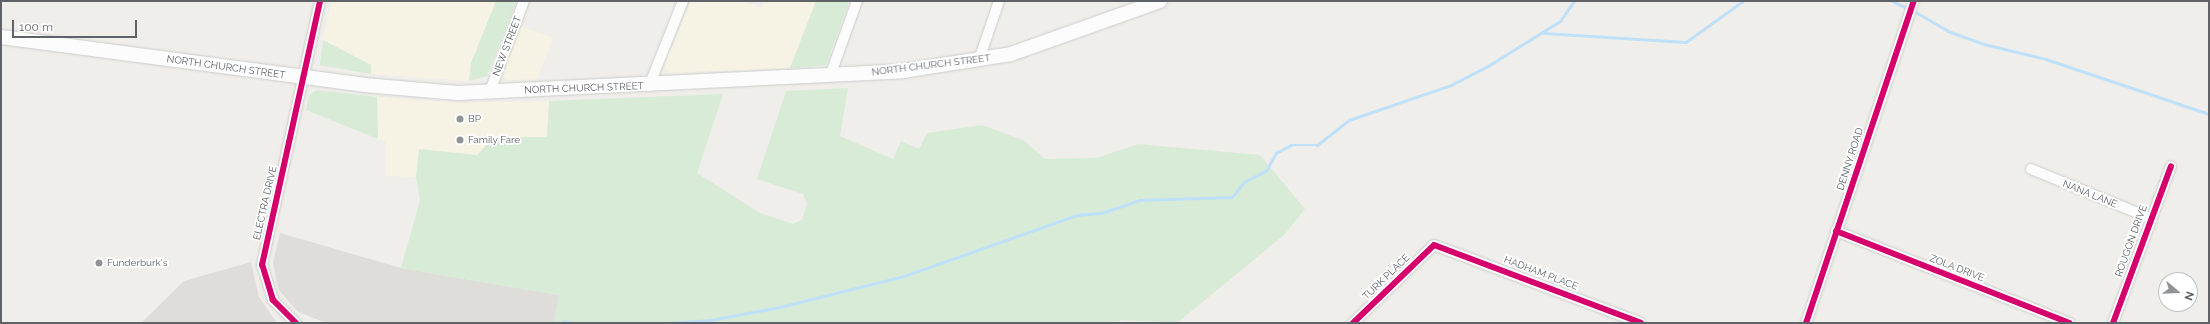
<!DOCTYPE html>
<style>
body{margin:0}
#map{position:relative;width:2210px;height:324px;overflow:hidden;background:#efeeea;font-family:Raleway,sans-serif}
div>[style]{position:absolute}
.commercial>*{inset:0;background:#f7f3e4}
.industrial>*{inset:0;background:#dfddda}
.green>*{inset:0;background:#d8ebd6}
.stream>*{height:2.5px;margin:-1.25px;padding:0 1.25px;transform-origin:1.25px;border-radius:1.25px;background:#bfe0f9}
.roads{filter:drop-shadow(0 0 1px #cbcccc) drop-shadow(0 0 1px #cbcccc)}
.minor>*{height:10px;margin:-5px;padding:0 5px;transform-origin:5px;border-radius:5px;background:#fdfcfc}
.secondary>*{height:14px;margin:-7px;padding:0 7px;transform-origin:7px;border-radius:7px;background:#fdfcfc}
.cycleway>*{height:6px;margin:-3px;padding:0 3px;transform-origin:3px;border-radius:3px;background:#d6006c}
.dots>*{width:11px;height:11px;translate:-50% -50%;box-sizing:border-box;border:2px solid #fff;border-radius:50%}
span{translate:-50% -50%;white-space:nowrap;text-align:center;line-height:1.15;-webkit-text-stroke:3.5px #fff;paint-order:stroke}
.street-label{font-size:10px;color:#5f6368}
.poi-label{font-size:10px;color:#5f6368}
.left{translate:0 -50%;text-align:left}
.frame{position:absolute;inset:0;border:2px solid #5f6368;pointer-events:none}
.north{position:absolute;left:2158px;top:272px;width:40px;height:40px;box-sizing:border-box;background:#fff;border:1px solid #bfc1c3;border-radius:50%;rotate:109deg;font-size:11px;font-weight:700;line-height:16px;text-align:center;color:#5f6368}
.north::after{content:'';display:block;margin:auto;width:14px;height:18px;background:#919496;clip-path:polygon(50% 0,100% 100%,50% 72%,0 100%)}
.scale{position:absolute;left:12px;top:20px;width:125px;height:18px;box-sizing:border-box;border:2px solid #5f6368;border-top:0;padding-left:5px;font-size:12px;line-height:14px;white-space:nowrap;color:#5f6368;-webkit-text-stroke:3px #fff;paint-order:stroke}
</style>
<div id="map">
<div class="commercial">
<i style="clip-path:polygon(332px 1px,496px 1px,471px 63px,469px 81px,371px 74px,371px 65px,323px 40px)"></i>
<i style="clip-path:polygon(691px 1px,743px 1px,762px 8px,765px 1px,816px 1px,790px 68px,669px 73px,664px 66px)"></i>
<i style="clip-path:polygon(520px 26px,553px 38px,537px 79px,508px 80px,503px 76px)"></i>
<i style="clip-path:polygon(377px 97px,461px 103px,549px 101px,547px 137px,494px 137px,477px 155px,419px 150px,416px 177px,386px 176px,386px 142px,378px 139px)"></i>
</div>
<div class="industrial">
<i style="clip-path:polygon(280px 233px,401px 268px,559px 295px,554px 323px,324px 322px,298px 312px,278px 289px,273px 263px)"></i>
<i style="clip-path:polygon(251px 262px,259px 297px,277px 323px,141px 323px,184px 281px)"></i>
</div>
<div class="green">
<i style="clip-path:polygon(496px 1px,517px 1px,487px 76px,469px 81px,471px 63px)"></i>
<i style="clip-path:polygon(816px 1px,849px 2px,826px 65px,790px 68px)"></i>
<i style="clip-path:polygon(323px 40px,371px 65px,371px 74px,320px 65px)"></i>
<i style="clip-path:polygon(848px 88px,840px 136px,893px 159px,901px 141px,919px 149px,927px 133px,982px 125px,1023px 140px,1045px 159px,1096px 158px,1138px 144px,1260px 155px,1305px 209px,1284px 235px,1177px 323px,1120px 320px,1119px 323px,554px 323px,559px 295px,401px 268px,420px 200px,416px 177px,419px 149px,477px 155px,494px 137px,547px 137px,549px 101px,723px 94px,697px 173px,760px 213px,793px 224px,802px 220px,807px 204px,803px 194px,757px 179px,786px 91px)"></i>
<i style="clip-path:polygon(317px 90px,377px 97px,378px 139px,306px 110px,309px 95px)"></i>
</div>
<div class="stream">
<i style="left:1892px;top:1px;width:19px;rotate:25deg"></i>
<i style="left:1914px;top:11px;width:39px;rotate:30deg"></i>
<i style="left:1948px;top:31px;width:38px;rotate:20deg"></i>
<i style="left:1984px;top:44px;width:64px;rotate:13.6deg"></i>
<i style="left:2046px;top:59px;width:172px;rotate:18.6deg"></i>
<i style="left:1544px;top:33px;width:142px;rotate:3.6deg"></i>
<i style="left:1686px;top:42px;width:70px;rotate:-35.7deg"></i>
<i style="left:564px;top:321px;width:9px;rotate:13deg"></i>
<i style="left:668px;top:323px;width:42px;rotate:-4.1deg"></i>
<i style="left:710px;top:320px;width:71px;rotate:-10.5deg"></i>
<i style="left:780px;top:307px;width:128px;rotate:-14deg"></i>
<i style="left:904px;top:276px;width:183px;rotate:-19.4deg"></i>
<i style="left:1077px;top:215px;width:25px;rotate:-5deg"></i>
<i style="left:1102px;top:213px;width:39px;rotate:-19deg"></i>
<i style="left:1139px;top:200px;width:93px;rotate:-1.8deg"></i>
<i style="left:1232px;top:197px;width:19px;rotate:-51deg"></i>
<i style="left:1244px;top:182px;width:25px;rotate:-27deg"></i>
<i style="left:1266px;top:171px;width:21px;rotate:-61deg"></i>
<i style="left:1276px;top:153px;width:17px;rotate:-28deg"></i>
<i style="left:1291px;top:145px;width:26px"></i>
<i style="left:1317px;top:145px;width:41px;rotate:-38deg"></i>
<i style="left:1349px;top:120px;width:108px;rotate:-18.9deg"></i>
<i style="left:1451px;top:85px;width:42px;rotate:-27.2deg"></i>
<i style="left:1488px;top:66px;width:85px;rotate:-32deg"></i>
<i style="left:1560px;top:21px;width:24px;rotate:-55deg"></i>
</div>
<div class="roads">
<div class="minor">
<i style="left:979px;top:60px;width:62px;rotate:-71.3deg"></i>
<i style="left:830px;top:76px;width:80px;rotate:-70.2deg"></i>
<i style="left:649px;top:86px;width:92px;rotate:-68.2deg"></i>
<i style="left:490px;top:91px;width:96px;rotate:-69.3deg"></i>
<i style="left:2031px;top:169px;width:129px;rotate:22.4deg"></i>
<i style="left:1836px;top:231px;width:251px;rotate:21.5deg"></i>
<i style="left:296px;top:323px;width:33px;rotate:-135deg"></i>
<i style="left:273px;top:300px;width:37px;rotate:-107deg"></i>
<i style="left:262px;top:265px;width:270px;rotate:-77.6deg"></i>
<i style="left:1353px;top:323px;width:112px;rotate:-43.9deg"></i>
<i style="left:1434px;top:245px;width:221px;rotate:20.6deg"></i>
<i style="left:1806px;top:323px;width:340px;rotate:-71.5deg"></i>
<i style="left:2113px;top:323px;width:167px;rotate:-69.7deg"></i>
</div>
<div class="secondary">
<i style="left:1px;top:37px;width:366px;rotate:7.5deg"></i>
<i style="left:364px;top:85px;width:94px;rotate:4.9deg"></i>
<i style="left:458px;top:93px;width:446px;rotate:-2.8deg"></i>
<i style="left:903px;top:71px;width:109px;rotate:-8.9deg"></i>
<i style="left:1011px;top:54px;width:158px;rotate:-19.6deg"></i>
</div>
</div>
<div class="cycleway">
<i style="left:1836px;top:231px;width:251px;rotate:21.5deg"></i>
<i style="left:296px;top:323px;width:33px;rotate:-135deg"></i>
<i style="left:273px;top:300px;width:37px;rotate:-107deg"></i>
<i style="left:262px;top:265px;width:270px;rotate:-77.6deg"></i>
<i style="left:1353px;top:323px;width:112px;rotate:-43.9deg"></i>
<i style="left:1434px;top:245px;width:221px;rotate:20.6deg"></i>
<i style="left:1806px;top:323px;width:340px;rotate:-71.5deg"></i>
<i style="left:2113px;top:323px;width:167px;rotate:-69.7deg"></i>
</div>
<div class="dots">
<i style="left:460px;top:119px;background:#919496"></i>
<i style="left:460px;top:140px;background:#919496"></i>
<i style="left:99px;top:263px;background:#919496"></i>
</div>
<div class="street-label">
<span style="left:507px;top:46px;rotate:-69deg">NEW STREET</span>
<span style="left:931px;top:65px;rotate:-7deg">NORTH CHURCH STREET</span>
<span style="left:226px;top:67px;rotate:8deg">NORTH CHURCH STREET</span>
<span style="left:584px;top:88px;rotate:-2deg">NORTH CHURCH STREET</span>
<span style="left:1850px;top:159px;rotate:-72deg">DENNY ROAD</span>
<span style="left:2090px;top:194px;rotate:22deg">NANA LANE</span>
<span style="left:265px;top:203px;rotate:-77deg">ELECTRA DRIVE</span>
<span style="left:2131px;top:241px;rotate:-70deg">ROUGON DRIVE</span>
<span style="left:1957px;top:268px;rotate:21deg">ZOLA DRIVE</span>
<span style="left:1541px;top:273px;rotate:21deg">HADHAM PLACE</span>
<span style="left:1386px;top:277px;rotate:-44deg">TURK PLACE</span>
</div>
<div class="poi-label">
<span class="left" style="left:468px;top:119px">BP</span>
<span class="left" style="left:468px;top:140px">Family Fare</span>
<span class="left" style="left:107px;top:263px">Funderburk's</span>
</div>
<div class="frame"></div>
<div class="north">N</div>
<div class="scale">100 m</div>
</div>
